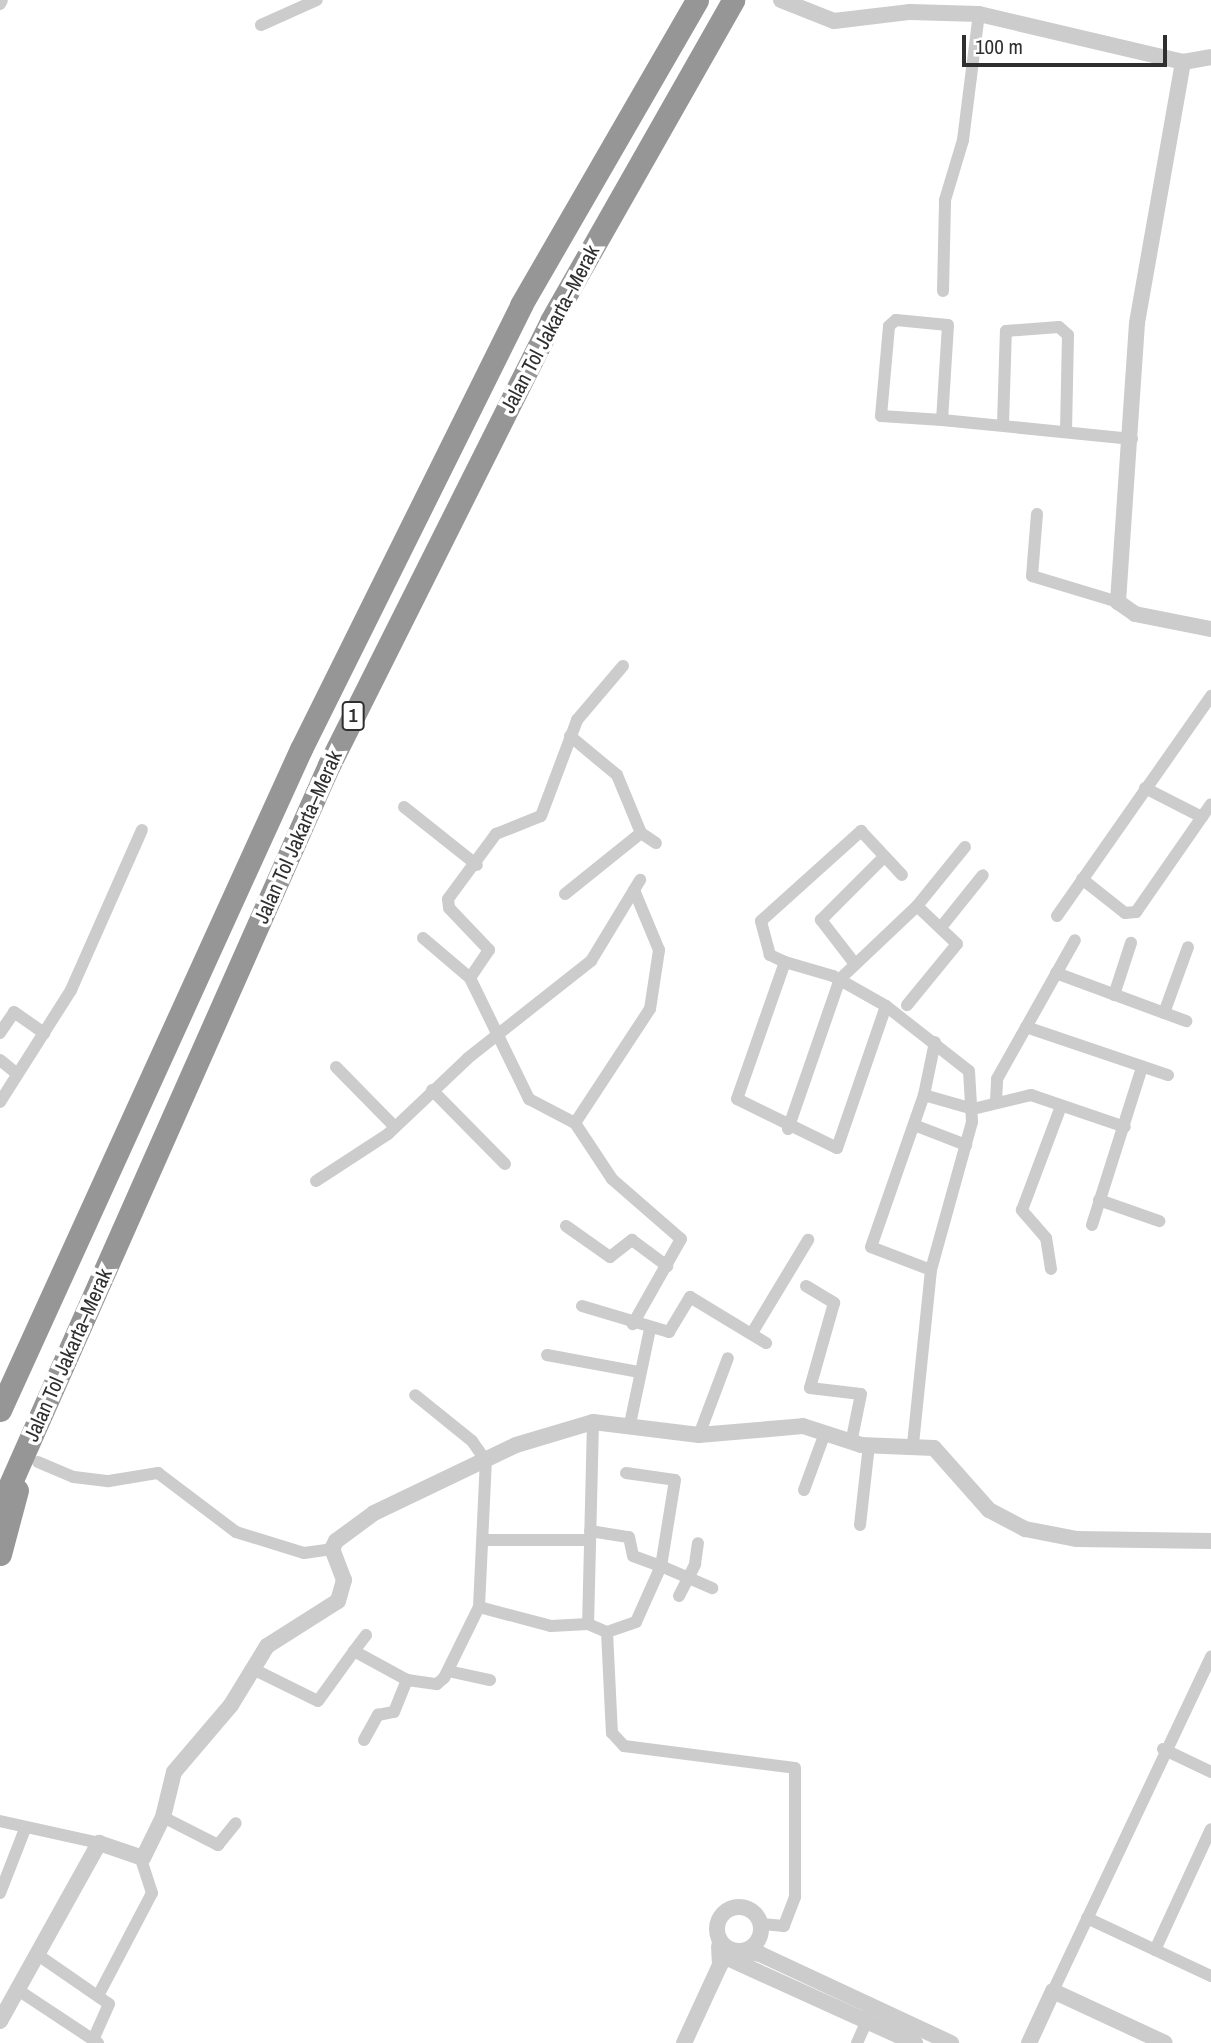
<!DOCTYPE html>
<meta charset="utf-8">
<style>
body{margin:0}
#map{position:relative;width:1211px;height:2043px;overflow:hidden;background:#fff;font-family:"Archivo Narrow",sans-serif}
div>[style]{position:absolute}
.minor>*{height:12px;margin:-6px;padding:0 6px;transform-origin:6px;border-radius:6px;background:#ccc}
.tertiary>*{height:16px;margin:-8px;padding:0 8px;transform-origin:8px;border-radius:8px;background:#ccc}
.tertiary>.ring{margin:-8px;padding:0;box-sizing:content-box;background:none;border:16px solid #ccc;border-radius:50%}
.motorway>*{height:23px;margin:-11.5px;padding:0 11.5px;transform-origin:11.5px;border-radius:11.5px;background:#969696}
span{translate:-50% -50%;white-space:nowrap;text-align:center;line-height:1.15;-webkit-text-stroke:7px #fff;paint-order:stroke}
.shield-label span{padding:2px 5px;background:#fff;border:2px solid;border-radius:5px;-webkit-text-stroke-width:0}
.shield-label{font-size:19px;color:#2f2f2f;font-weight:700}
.street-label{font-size:21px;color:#2f2f2f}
.scale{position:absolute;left:962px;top:35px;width:205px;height:32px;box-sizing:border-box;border:4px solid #2f2f2f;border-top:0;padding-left:9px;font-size:21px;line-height:24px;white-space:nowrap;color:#2f2f2f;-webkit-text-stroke:5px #fff;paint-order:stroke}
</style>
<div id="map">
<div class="minor">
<div style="left:0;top:4px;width:4px;rotate:-63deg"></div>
<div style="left:261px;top:25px;width:61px;rotate:-24.1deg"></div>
<div style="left:943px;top:291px;width:91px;rotate:-88.7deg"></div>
<div style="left:945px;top:200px;width:63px;rotate:-73.3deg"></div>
<div style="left:963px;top:140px;width:127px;rotate:-82.8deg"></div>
<div style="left:896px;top:320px;width:52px;rotate:5.5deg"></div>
<div style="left:948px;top:325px;width:95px;rotate:93.6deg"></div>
<div style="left:942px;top:420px;width:61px;rotate:-176.2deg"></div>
<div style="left:881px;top:416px;width:90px;rotate:-84.9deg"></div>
<div style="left:889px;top:326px;width:9px;rotate:-41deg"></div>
<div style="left:942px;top:420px;width:191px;rotate:5.7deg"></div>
<div style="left:1003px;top:424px;width:93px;rotate:-88.2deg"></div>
<div style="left:1006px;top:331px;width:53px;rotate:-4.3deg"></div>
<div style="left:1059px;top:327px;width:12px;rotate:42deg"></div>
<div style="left:1068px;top:335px;width:93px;rotate:91.2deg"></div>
<div style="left:1037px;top:514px;width:62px;rotate:94.6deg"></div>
<div style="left:1032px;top:576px;width:90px;rotate:16.8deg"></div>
<div style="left:570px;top:736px;width:61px;rotate:39.7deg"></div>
<div style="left:617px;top:775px;width:63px;rotate:67.5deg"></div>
<div style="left:641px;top:833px;width:18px;rotate:34deg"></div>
<div style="left:1145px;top:788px;width:64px;rotate:27deg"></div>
<div style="left:404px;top:807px;width:93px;rotate:38.5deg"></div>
<div style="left:1082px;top:879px;width:55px;rotate:38.3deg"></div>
<div style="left:1125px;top:913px;width:11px;rotate:-5deg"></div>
<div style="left:1136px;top:912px;width:131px;rotate:-55.2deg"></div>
<div style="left:565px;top:894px;width:97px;rotate:-38.8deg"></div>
<div style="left:917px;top:906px;width:76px;rotate:-50.9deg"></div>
<div style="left:1057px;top:916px;width:269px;rotate:-55deg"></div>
<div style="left:942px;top:926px;width:65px;rotate:-51.2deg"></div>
<div style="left:423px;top:938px;width:62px;rotate:40.4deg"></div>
<div style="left:470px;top:978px;width:135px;rotate:64deg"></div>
<div style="left:529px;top:1099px;width:52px;rotate:27.6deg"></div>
<div style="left:575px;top:1123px;width:67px;rotate:56.5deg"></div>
<div style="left:612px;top:1179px;width:91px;rotate:41deg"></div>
<div style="left:681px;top:1239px;width:98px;rotate:119.5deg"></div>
<div style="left:785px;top:962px;width:17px;rotate:-155deg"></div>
<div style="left:770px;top:955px;width:35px;rotate:-105deg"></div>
<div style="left:761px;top:921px;width:135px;rotate:-42deg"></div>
<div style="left:861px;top:831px;width:60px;rotate:47deg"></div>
<div style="left:855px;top:964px;width:56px;rotate:-127.7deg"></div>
<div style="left:821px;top:920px;width:89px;rotate:-45deg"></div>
<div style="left:1056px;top:973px;width:139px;rotate:20.3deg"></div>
<div style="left:470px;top:978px;width:34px;rotate:-56deg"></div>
<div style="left:489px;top:950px;width:58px;rotate:-133.6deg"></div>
<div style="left:449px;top:908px;width:9px;rotate:-96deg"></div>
<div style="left:448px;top:899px;width:81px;rotate:-53.6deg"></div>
<div style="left:496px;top:834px;width:48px;rotate:-21.8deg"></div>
<div style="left:541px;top:816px;width:103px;rotate:-69.4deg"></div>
<div style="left:577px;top:720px;width:71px;rotate:-49.6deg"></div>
<div style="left:1114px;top:995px;width:55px;rotate:-71.9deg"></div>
<div style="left:886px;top:1006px;width:150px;rotate:109deg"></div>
<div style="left:837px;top:1148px;width:111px;rotate:-153.9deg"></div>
<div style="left:737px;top:1099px;width:145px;rotate:-70.7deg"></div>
<div style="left:785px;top:962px;width:50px;rotate:16.3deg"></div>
<div style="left:833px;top:976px;width:61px;rotate:29.5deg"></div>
<div style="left:886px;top:1006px;width:105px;rotate:38.1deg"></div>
<div style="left:969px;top:1071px;width:51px;rotate:86.6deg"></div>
<div style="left:972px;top:1122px;width:154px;rotate:105.5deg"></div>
<div style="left:931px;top:1270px;width:176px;rotate:95.9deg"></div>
<div style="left:1164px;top:1013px;width:70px;rotate:-70deg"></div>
<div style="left:1026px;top:1027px;width:150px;rotate:18.7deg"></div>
<div style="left:0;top:1033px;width:25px;rotate:-56deg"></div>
<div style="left:14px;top:1012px;width:37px;rotate:35deg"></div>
<div style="left:0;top:1060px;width:22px;rotate:39deg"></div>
<div style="left:336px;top:1067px;width:84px;rotate:45.5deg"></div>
<div style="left:432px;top:1090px;width:104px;rotate:45.4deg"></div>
<div style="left:924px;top:1095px;width:54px;rotate:-78.3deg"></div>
<div style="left:996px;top:1101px;width:22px;rotate:-87deg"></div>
<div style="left:997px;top:1079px;width:159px;rotate:-60.7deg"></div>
<div style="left:0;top:1102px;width:133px;rotate:-57.6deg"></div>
<div style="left:71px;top:990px;width:175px;rotate:-66.1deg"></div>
<div style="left:575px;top:1123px;width:136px;rotate:-56.7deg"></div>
<div style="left:650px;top:1009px;width:60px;rotate:-81.3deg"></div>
<div style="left:659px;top:950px;width:65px;rotate:-112.6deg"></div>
<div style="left:914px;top:1125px;width:56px;rotate:21deg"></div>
<div style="left:788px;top:1129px;width:159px;rotate:-70.9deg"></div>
<div style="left:840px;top:979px;width:106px;rotate:-43.5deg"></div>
<div style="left:917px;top:906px;width:55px;rotate:43.5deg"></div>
<div style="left:957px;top:944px;width:79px;rotate:129.3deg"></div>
<div style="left:316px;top:1181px;width:86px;rotate:-33.1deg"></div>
<div style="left:388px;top:1134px;width:110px;rotate:-43.5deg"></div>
<div style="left:468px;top:1058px;width:157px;rotate:-38.3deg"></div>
<div style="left:591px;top:961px;width:95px;rotate:-58.8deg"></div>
<div style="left:1099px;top:1200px;width:64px;rotate:19.3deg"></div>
<div style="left:1092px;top:1225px;width:166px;rotate:-72.4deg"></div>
<div style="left:566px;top:1226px;width:54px;rotate:35.2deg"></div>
<div style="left:610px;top:1257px;width:28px;rotate:-38deg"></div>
<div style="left:632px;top:1240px;width:44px;rotate:36.6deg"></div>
<div style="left:1051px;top:1269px;width:31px;rotate:-99deg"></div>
<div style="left:1046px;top:1238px;width:37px;rotate:-131deg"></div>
<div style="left:1022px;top:1210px;width:111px;rotate:-69.4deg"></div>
<div style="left:931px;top:1270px;width:64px;rotate:-159deg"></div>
<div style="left:871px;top:1247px;width:161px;rotate:-70.8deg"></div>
<div style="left:924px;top:1095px;width:51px;rotate:15.9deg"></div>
<div style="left:973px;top:1109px;width:60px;rotate:-13.6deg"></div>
<div style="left:1031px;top:1095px;width:99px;rotate:18.8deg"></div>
<div style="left:806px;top:1286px;width:33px;rotate:31deg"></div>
<div style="left:834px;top:1303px;width:88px;rotate:105.8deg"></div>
<div style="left:810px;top:1388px;width:51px;rotate:6.7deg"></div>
<div style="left:861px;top:1394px;width:50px;rotate:101.5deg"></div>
<div style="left:582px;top:1306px;width:91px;rotate:16.6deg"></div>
<div style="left:669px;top:1332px;width:41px;rotate:-59deg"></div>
<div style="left:690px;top:1297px;width:89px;rotate:31.2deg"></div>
<div style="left:752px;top:1333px;width:109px;rotate:-58.9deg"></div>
<div style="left:547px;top:1355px;width:94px;rotate:10.5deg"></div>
<div style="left:593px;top:1422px;width:202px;rotate:91.4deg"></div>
<div style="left:588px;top:1624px;width:21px;rotate:23deg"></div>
<div style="left:607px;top:1632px;width:101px;rotate:87.2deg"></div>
<div style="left:612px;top:1733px;width:18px;rotate:47deg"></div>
<div style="left:624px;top:1746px;width:172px;rotate:7.3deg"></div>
<div style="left:795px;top:1768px;width:129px;rotate:90deg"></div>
<div style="left:795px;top:1897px;width:31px;rotate:111deg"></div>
<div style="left:784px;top:1926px;width:24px;rotate:-175deg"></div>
<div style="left:630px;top:1424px;width:97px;rotate:-78.1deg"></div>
<div style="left:699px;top:1435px;width:82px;rotate:-69.4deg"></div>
<div style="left:38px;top:1462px;width:39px;rotate:23deg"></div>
<div style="left:74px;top:1477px;width:35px;rotate:7deg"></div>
<div style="left:109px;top:1481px;width:50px;rotate:-9.3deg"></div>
<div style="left:158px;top:1473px;width:98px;rotate:37.1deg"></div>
<div style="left:236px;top:1532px;width:71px;rotate:17.2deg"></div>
<div style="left:304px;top:1553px;width:28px;rotate:-8deg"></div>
<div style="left:626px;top:1473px;width:49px;rotate:8.1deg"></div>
<div style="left:675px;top:1480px;width:87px;rotate:99.2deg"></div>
<div style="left:661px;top:1566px;width:56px;rotate:23.3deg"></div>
<div style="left:804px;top:1490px;width:61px;rotate:-69.8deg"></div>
<div style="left:860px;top:1525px;width:81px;rotate:-83.6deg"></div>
<div style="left:590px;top:1531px;width:39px;rotate:9deg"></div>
<div style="left:629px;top:1537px;width:19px;rotate:78deg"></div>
<div style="left:633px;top:1556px;width:30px;rotate:20deg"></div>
<div style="left:661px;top:1566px;width:61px;rotate:114.1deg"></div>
<div style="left:636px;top:1622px;width:31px;rotate:161deg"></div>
<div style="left:486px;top:1540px;width:103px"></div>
<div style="left:679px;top:1596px;width:36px;rotate:-63deg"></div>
<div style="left:695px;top:1564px;width:21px;rotate:-82deg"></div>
<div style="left:479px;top:1607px;width:74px;rotate:14.8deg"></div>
<div style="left:551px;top:1626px;width:37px;rotate:-3deg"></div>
<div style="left:354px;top:1651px;width:20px;rotate:-53deg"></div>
<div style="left:253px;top:1669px;width:72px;rotate:26.2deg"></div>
<div style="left:318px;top:1701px;width:62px;rotate:-54.2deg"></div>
<div style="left:354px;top:1651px;width:60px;rotate:28.7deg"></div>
<div style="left:407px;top:1680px;width:30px;rotate:8deg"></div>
<div style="left:437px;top:1684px;width:9px;rotate:-41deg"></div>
<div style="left:444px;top:1678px;width:79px;rotate:-63.8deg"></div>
<div style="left:479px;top:1607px;width:146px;rotate:-87.3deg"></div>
<div style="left:486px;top:1461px;width:24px;rotate:-125deg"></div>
<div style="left:472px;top:1441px;width:73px;rotate:-141.1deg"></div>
<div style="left:448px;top:1671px;width:43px;rotate:12.1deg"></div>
<div style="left:364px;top:1740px;width:29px;rotate:-61deg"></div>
<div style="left:378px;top:1715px;width:16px;rotate:-11deg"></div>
<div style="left:394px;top:1712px;width:35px;rotate:-68deg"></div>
<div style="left:1163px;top:1749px;width:53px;rotate:25.6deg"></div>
<div style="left:163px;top:1817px;width:62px;rotate:27deg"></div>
<div style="left:218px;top:1845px;width:28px;rotate:-51deg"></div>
<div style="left:0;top:1821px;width:101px;rotate:12.5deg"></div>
<div style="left:0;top:1893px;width:69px;rotate:-68.7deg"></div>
<div style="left:1087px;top:1918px;width:137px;rotate:25.1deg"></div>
<div style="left:1155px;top:1950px;width:133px;rotate:-65.2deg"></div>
<div style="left:38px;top:1955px;width:86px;rotate:34.6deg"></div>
<div style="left:109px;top:2004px;width:39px;rotate:114deg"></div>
<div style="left:18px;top:1990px;width:96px;rotate:33.5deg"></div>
<div style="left:1053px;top:1991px;width:370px;rotate:-64.7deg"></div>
<div style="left:99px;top:1994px;width:114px;rotate:-62.3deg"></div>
<div style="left:152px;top:1893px;width:36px;rotate:-108deg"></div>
<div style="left:857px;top:2043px;width:32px;rotate:-66deg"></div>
</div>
<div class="tertiary">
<div style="left:781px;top:0;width:57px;rotate:21.6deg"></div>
<div style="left:834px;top:21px;width:77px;rotate:-6.8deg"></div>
<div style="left:910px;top:12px;width:69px;rotate:1.7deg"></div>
<div style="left:979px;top:14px;width:210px;rotate:13.2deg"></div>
<div style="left:1183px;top:62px;width:28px;rotate:-10deg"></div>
<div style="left:1183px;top:62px;width:265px;rotate:100deg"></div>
<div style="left:1137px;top:323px;width:280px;rotate:93.9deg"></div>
<div style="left:1118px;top:602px;width:21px;rotate:35deg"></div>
<div style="left:1135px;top:614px;width:77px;rotate:11.2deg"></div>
<div class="ring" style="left:717px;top:1907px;width:28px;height:28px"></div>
<div style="left:723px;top:1956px;width:211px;rotate:24.4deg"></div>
<div style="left:729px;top:1959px;width:15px;rotate:-32deg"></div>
<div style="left:742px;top:1951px;width:18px;rotate:9deg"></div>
<div style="left:760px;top:1954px;width:211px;rotate:25deg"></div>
<div style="left:0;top:2021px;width:204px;rotate:-60.9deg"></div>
<div style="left:99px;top:1843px;width:46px;rotate:18.8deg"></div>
<div style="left:143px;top:1858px;width:46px;rotate:-64deg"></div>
<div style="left:163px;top:1817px;width:46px;rotate:-76.3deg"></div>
<div style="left:174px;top:1772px;width:88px;rotate:-49.6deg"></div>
<div style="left:231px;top:1705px;width:69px;rotate:-58.6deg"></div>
<div style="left:267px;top:1646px;width:84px;rotate:-32.4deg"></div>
<div style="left:338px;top:1601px;width:22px;rotate:-74deg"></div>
<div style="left:344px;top:1580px;width:33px;rotate:-111deg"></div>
<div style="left:332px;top:1549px;width:9px;rotate:-63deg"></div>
<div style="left:336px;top:1541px;width:47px;rotate:-36.4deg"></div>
<div style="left:374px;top:1513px;width:157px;rotate:-25.6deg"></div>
<div style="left:516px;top:1445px;width:80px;rotate:-16.6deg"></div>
<div style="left:593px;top:1422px;width:107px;rotate:7deg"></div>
<div style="left:699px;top:1435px;width:104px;rotate:-4.9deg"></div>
<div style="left:803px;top:1426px;width:61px;rotate:18.1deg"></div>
<div style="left:861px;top:1445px;width:73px;rotate:2.4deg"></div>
<div style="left:934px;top:1448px;width:83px;rotate:48.4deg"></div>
<div style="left:989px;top:1510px;width:41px;rotate:27.8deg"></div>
<div style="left:1025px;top:1529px;width:53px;rotate:10.9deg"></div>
<div style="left:1077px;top:1539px;width:134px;rotate:0.9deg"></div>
<div style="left:684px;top:2043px;width:86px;rotate:-65.2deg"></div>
<div style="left:720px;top:1965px;width:19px;rotate:-93deg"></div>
<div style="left:1029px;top:2043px;width:57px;rotate:-65.2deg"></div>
<div style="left:1053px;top:1991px;width:123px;rotate:24.9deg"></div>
</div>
<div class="motorway">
<div style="left:0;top:1410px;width:726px;rotate:-65.52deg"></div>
<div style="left:301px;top:749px;width:496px;rotate:-63.6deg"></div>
<div style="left:521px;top:305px;width:352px;rotate:-60deg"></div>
<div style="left:0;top:1507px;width:812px;rotate:-66.09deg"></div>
<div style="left:329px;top:765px;width:496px;rotate:-63.4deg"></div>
<div style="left:551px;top:321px;width:369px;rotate:-60.4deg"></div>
<div style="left:0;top:1554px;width:66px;rotate:-75.1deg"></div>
</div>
<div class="shield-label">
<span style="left:353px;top:716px">1</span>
</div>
<div class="street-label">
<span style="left:550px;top:329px;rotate:-62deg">Jalan Tol Jakarta–Merak</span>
<span style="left:298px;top:837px;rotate:-66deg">Jalan Tol Jakarta–Merak</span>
<span style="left:68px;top:1355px;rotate:-66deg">Jalan Tol Jakarta–Merak</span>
</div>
<div class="scale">100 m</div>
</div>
